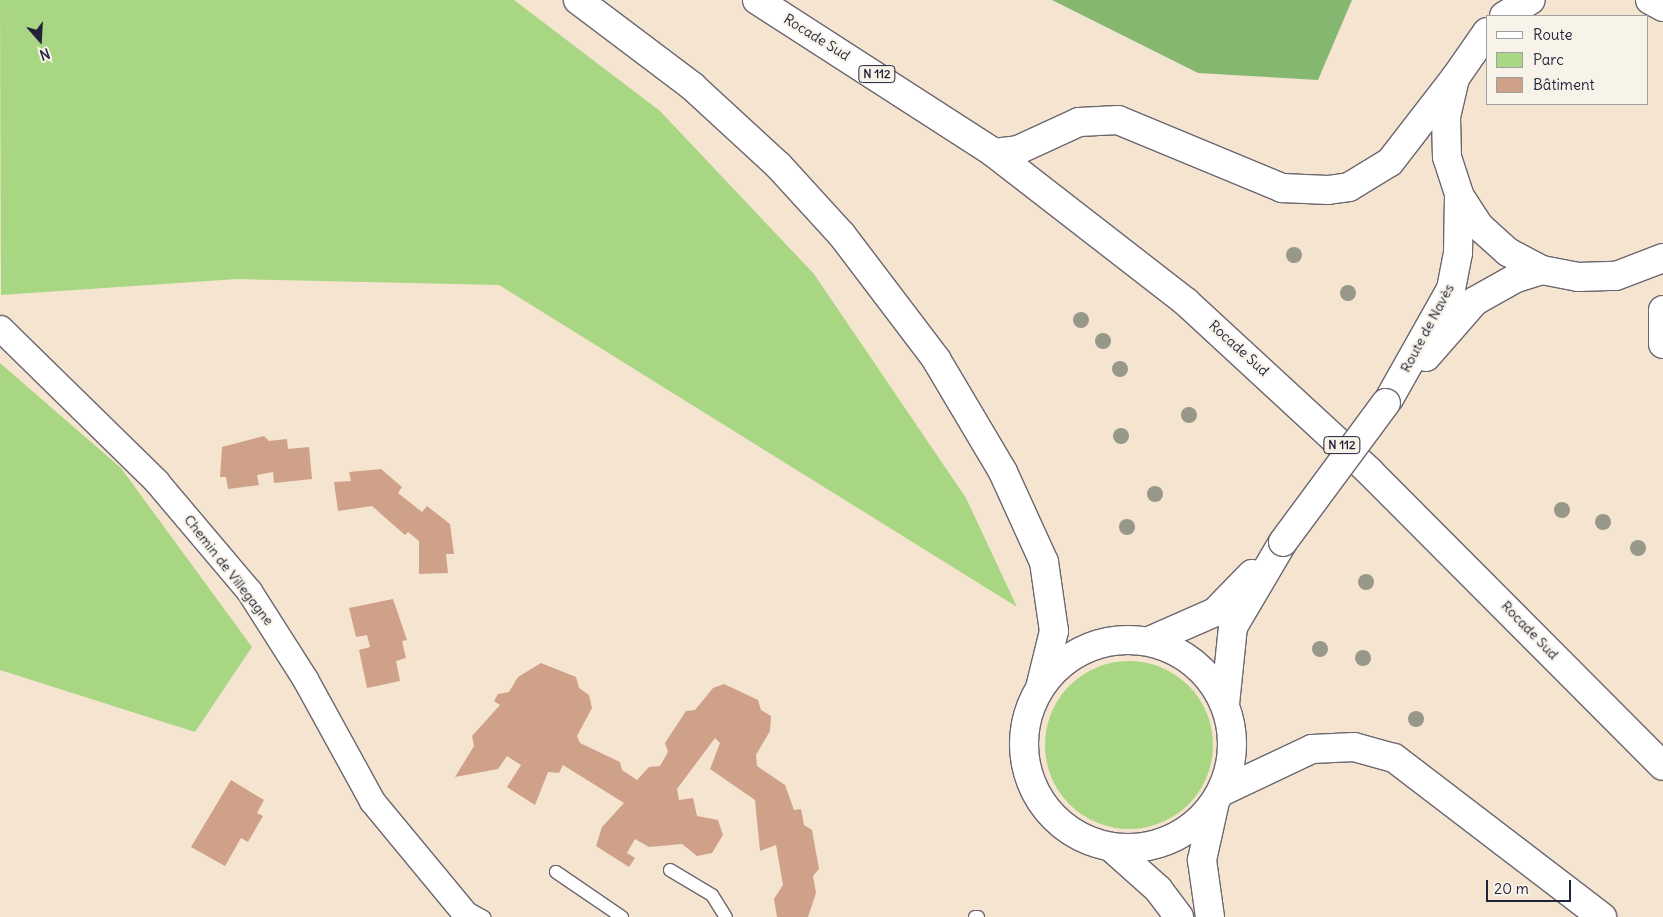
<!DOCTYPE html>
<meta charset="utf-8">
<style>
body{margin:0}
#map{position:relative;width:1663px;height:917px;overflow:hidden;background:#f5e5d0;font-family:Delius,sans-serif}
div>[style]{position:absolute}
.green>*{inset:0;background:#a9d683}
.round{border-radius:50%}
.forest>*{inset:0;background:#86b771}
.building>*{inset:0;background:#cfa188}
.roads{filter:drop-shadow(1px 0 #6c666f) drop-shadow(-1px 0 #6c666f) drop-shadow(0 1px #6c666f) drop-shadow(0 -1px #6c666f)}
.service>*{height:12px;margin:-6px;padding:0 6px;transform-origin:6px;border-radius:6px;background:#fff}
.minor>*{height:25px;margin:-12.5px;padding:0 12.5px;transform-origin:12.5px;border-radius:12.5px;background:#fff}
.secondary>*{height:28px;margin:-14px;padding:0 14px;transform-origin:14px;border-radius:14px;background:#fff}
.secondary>.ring{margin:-14px;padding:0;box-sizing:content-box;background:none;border:28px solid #fff;border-radius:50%}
.primary>*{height:28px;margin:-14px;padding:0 14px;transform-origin:14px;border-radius:14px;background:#fff}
.bridges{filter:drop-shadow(1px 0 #6c666f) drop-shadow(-1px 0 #6c666f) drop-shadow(0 1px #6c666f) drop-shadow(0 -1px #6c666f)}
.secondary-bridge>*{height:28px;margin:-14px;padding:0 14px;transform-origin:14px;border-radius:14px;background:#fff}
.trees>*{width:16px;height:16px;margin:-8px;border-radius:50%;background:#97978a}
span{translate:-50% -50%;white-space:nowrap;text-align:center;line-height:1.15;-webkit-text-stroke:4.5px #f7f3e8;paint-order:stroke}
.shield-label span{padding:1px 4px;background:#f7f3e8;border:1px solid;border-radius:4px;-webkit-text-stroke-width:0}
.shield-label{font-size:12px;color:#22223b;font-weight:700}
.street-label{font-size:14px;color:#22223b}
.legend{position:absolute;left:1486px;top:15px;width:162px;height:90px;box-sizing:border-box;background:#f7f3e8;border:1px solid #a29fa3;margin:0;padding:6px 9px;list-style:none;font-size:15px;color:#22223b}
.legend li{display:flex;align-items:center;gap:10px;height:25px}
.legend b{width:25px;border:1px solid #a29fa3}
.north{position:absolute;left:15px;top:15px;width:50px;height:50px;-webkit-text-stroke:4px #f7f3e8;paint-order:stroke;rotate:161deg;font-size:14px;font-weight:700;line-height:20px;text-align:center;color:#22223b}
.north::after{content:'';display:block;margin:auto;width:18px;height:22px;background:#22223b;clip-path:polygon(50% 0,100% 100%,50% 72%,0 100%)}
.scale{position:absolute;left:1486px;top:880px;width:85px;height:22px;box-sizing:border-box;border:2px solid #22223b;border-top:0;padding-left:6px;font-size:15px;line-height:18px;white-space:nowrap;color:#22223b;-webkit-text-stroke:4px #f7f3e8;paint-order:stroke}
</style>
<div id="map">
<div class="green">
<div style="clip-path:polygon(0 0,514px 0,660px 111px,814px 274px,966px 498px,1017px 607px,499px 285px,237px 279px,1px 295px)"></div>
<div style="clip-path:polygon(0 363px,121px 468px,252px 647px,195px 732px,0 670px)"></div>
<div class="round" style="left:1045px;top:661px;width:168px;height:168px"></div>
</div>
<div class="forest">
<div style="clip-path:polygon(1052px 0,1352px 0,1318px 80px,1198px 73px)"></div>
</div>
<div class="building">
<div style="clip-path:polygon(264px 436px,269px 441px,287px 439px,288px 449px,309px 447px,312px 479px,274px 483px,273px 472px,257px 475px,259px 485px,228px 489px,226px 477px,220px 477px,222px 447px)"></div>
<div style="clip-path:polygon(381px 469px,402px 487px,398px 493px,422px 512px,427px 506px,450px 524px,454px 554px,446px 554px,448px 573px,419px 574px,419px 541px,408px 532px,405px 535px,372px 506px,338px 511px,334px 482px,351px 481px,349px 472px)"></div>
<div style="clip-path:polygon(393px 599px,407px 640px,402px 641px,406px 658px,396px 661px,400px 681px,367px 688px,359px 650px,370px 647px,367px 635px,356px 637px,349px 608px)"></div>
<div style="clip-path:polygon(541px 663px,576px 677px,579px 688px,589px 695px,592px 708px,577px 736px,580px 743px,620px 762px,622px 770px,637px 780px,649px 767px,660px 766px,668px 752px,665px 743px,686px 711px,695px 710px,713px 688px,724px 684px,758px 700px,761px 710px,771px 716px,770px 731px,756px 755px,757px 766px,785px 785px,794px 810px,801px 809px,804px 825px,812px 830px,819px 869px,813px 876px,816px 893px,808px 917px,777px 917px,774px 899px,783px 885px,776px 845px,760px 851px,755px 800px,710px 769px,720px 743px,715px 738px,677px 789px,679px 800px,693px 798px,697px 816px,718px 820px,723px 835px,712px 853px,697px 856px,682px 844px,649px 847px,635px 839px,627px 853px,635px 858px,629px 867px,596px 846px,602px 827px,624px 803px,563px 765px,559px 773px,548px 772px,535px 805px,507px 787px,521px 765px,507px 756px,498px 769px,455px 777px,474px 746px,472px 736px,500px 705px,494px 701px,498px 694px,509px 692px,518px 677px)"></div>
<div style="clip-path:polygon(231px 780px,264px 800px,257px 813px,263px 816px,248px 842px,241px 838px,225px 866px,191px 847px)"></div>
</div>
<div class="roads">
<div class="service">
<div style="left:670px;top:870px;width:49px;rotate:30.8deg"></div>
<div style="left:712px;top:895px;width:26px;rotate:58deg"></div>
<div style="left:556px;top:872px;width:80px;rotate:34.3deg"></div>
<div style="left:466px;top:907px;width:21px;rotate:29deg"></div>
<div style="left:975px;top:917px;width:3px"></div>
</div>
<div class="minor">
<div style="left:0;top:328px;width:219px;rotate:44.4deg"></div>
<div style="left:156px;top:481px;width:144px;rotate:49.8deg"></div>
<div style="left:249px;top:591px;width:104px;rotate:57.5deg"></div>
<div style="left:305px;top:679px;width:139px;rotate:61.2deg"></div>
<div style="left:372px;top:801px;width:151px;rotate:50.4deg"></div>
</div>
<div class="secondary">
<div style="left:1650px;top:0;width:15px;rotate:28deg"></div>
<div style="left:1504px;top:16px;width:31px;rotate:-31deg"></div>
<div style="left:1487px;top:32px;width:56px;rotate:124.8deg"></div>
<div style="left:1455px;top:78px;width:40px;rotate:103deg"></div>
<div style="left:1446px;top:117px;width:40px;rotate:88.6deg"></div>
<div style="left:1447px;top:157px;width:40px;rotate:72deg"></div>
<div style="left:1459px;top:195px;width:38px;rotate:57deg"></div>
<div style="left:1480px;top:227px;width:38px;rotate:42deg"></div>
<div style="left:1508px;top:252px;width:38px;rotate:28deg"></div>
<div style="left:1542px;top:270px;width:37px;rotate:11deg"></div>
<div style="left:1578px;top:277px;width:38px;rotate:-2deg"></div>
<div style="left:1616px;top:276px;width:50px;rotate:-21deg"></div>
<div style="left:994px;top:153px;width:24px;rotate:-7deg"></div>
<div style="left:1018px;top:150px;width:67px;rotate:-24.7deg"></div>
<div style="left:1079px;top:122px;width:39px;rotate:-3deg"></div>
<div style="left:1118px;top:120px;width:178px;rotate:22.5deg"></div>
<div style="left:1282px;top:188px;width:46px;rotate:2.5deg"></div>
<div style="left:1328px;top:190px;width:21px;rotate:-8deg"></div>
<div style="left:1349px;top:187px;width:48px;rotate:-31.4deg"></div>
<div style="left:1390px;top:162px;width:106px;rotate:-52.3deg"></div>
<div style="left:1426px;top:357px;width:74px;rotate:-48.8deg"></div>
<div style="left:1475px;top:301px;width:47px;rotate:-29.3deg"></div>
<div style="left:1516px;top:278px;width:27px;rotate:-17deg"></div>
<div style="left:1389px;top:399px;width:126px;rotate:-60.6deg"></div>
<div style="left:1451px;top:289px;width:37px;rotate:-79deg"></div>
<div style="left:1458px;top:253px;width:58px;rotate:-89deg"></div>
<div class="ring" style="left:1024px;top:640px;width:180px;height:180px"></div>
<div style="left:1149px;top:641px;width:72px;rotate:-23.7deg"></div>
<div style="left:1215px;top:612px;width:53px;rotate:-45.8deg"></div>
<div style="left:1225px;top:704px;width:77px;rotate:-84.1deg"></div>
<div style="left:1233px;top:627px;width:99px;rotate:-59.5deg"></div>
<div style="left:1223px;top:791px;width:98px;rotate:-25.3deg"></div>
<div style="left:1312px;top:749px;width:42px;rotate:-2.7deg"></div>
<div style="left:1354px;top:747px;width:41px;rotate:15.4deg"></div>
<div style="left:1394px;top:758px;width:262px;rotate:37.4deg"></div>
<div style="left:1112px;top:848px;width:62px;rotate:41.7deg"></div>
<div style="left:1158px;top:889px;width:35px;rotate:53deg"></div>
<div style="left:1210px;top:917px;width:58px;rotate:-98deg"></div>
<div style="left:1202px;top:860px;width:55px;rotate:-77.5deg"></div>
</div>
<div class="primary">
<div style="left:578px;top:0;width:143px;rotate:37deg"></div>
<div style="left:692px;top:86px;width:117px;rotate:42.6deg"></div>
<div style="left:778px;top:165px;width:95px;rotate:47.6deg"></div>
<div style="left:842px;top:235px;width:156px;rotate:52.8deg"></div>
<div style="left:936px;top:359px;width:131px;rotate:59.3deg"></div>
<div style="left:1003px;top:472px;width:99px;rotate:65.5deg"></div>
<div style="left:1044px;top:562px;width:70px;rotate:81.8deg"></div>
<div style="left:1054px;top:631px;width:59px;rotate:103.8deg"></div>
<div style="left:757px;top:0;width:282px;rotate:32.8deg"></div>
<div style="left:994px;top:153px;width:243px;rotate:37.8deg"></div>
<div style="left:1186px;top:302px;width:249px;rotate:42.7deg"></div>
<div style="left:1369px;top:471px;width:416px;rotate:45.1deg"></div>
<div style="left:1663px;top:310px;width:34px;rotate:90deg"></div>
</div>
</div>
<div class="bridges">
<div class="secondary-bridge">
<div style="left:1283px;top:542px;width:173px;rotate:-53.5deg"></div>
</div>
</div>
<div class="trees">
<div style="left:1294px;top:255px"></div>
<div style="left:1348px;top:293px"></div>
<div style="left:1081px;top:320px"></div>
<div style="left:1103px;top:341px"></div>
<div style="left:1120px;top:369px"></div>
<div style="left:1189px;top:415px"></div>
<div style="left:1121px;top:436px"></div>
<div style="left:1155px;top:494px"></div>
<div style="left:1562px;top:510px"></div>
<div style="left:1603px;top:522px"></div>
<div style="left:1127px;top:527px"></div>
<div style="left:1638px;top:548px"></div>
<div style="left:1366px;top:582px"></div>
<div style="left:1320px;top:649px"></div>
<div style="left:1363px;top:658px"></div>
<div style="left:1416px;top:719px"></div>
</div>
<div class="shield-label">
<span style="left:877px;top:74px">N 112</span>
<span style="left:1342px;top:445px">N 112</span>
</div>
<div class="street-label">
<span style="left:817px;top:37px;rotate:32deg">Rocade Sud</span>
<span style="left:1427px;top:328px;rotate:-62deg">Route de Navès</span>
<span style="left:1239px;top:348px;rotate:42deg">Rocade Sud</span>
<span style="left:229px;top:570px;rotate:52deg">Chemin de Villegagne</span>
<span style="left:1530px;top:630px;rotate:46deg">Rocade Sud</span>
</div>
<ul class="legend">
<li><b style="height:6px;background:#fff"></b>Route</li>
<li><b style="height:14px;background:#a9d683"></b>Parc</li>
<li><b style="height:14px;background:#cfa188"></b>Bâtiment</li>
</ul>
<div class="north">N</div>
<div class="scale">20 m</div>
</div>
